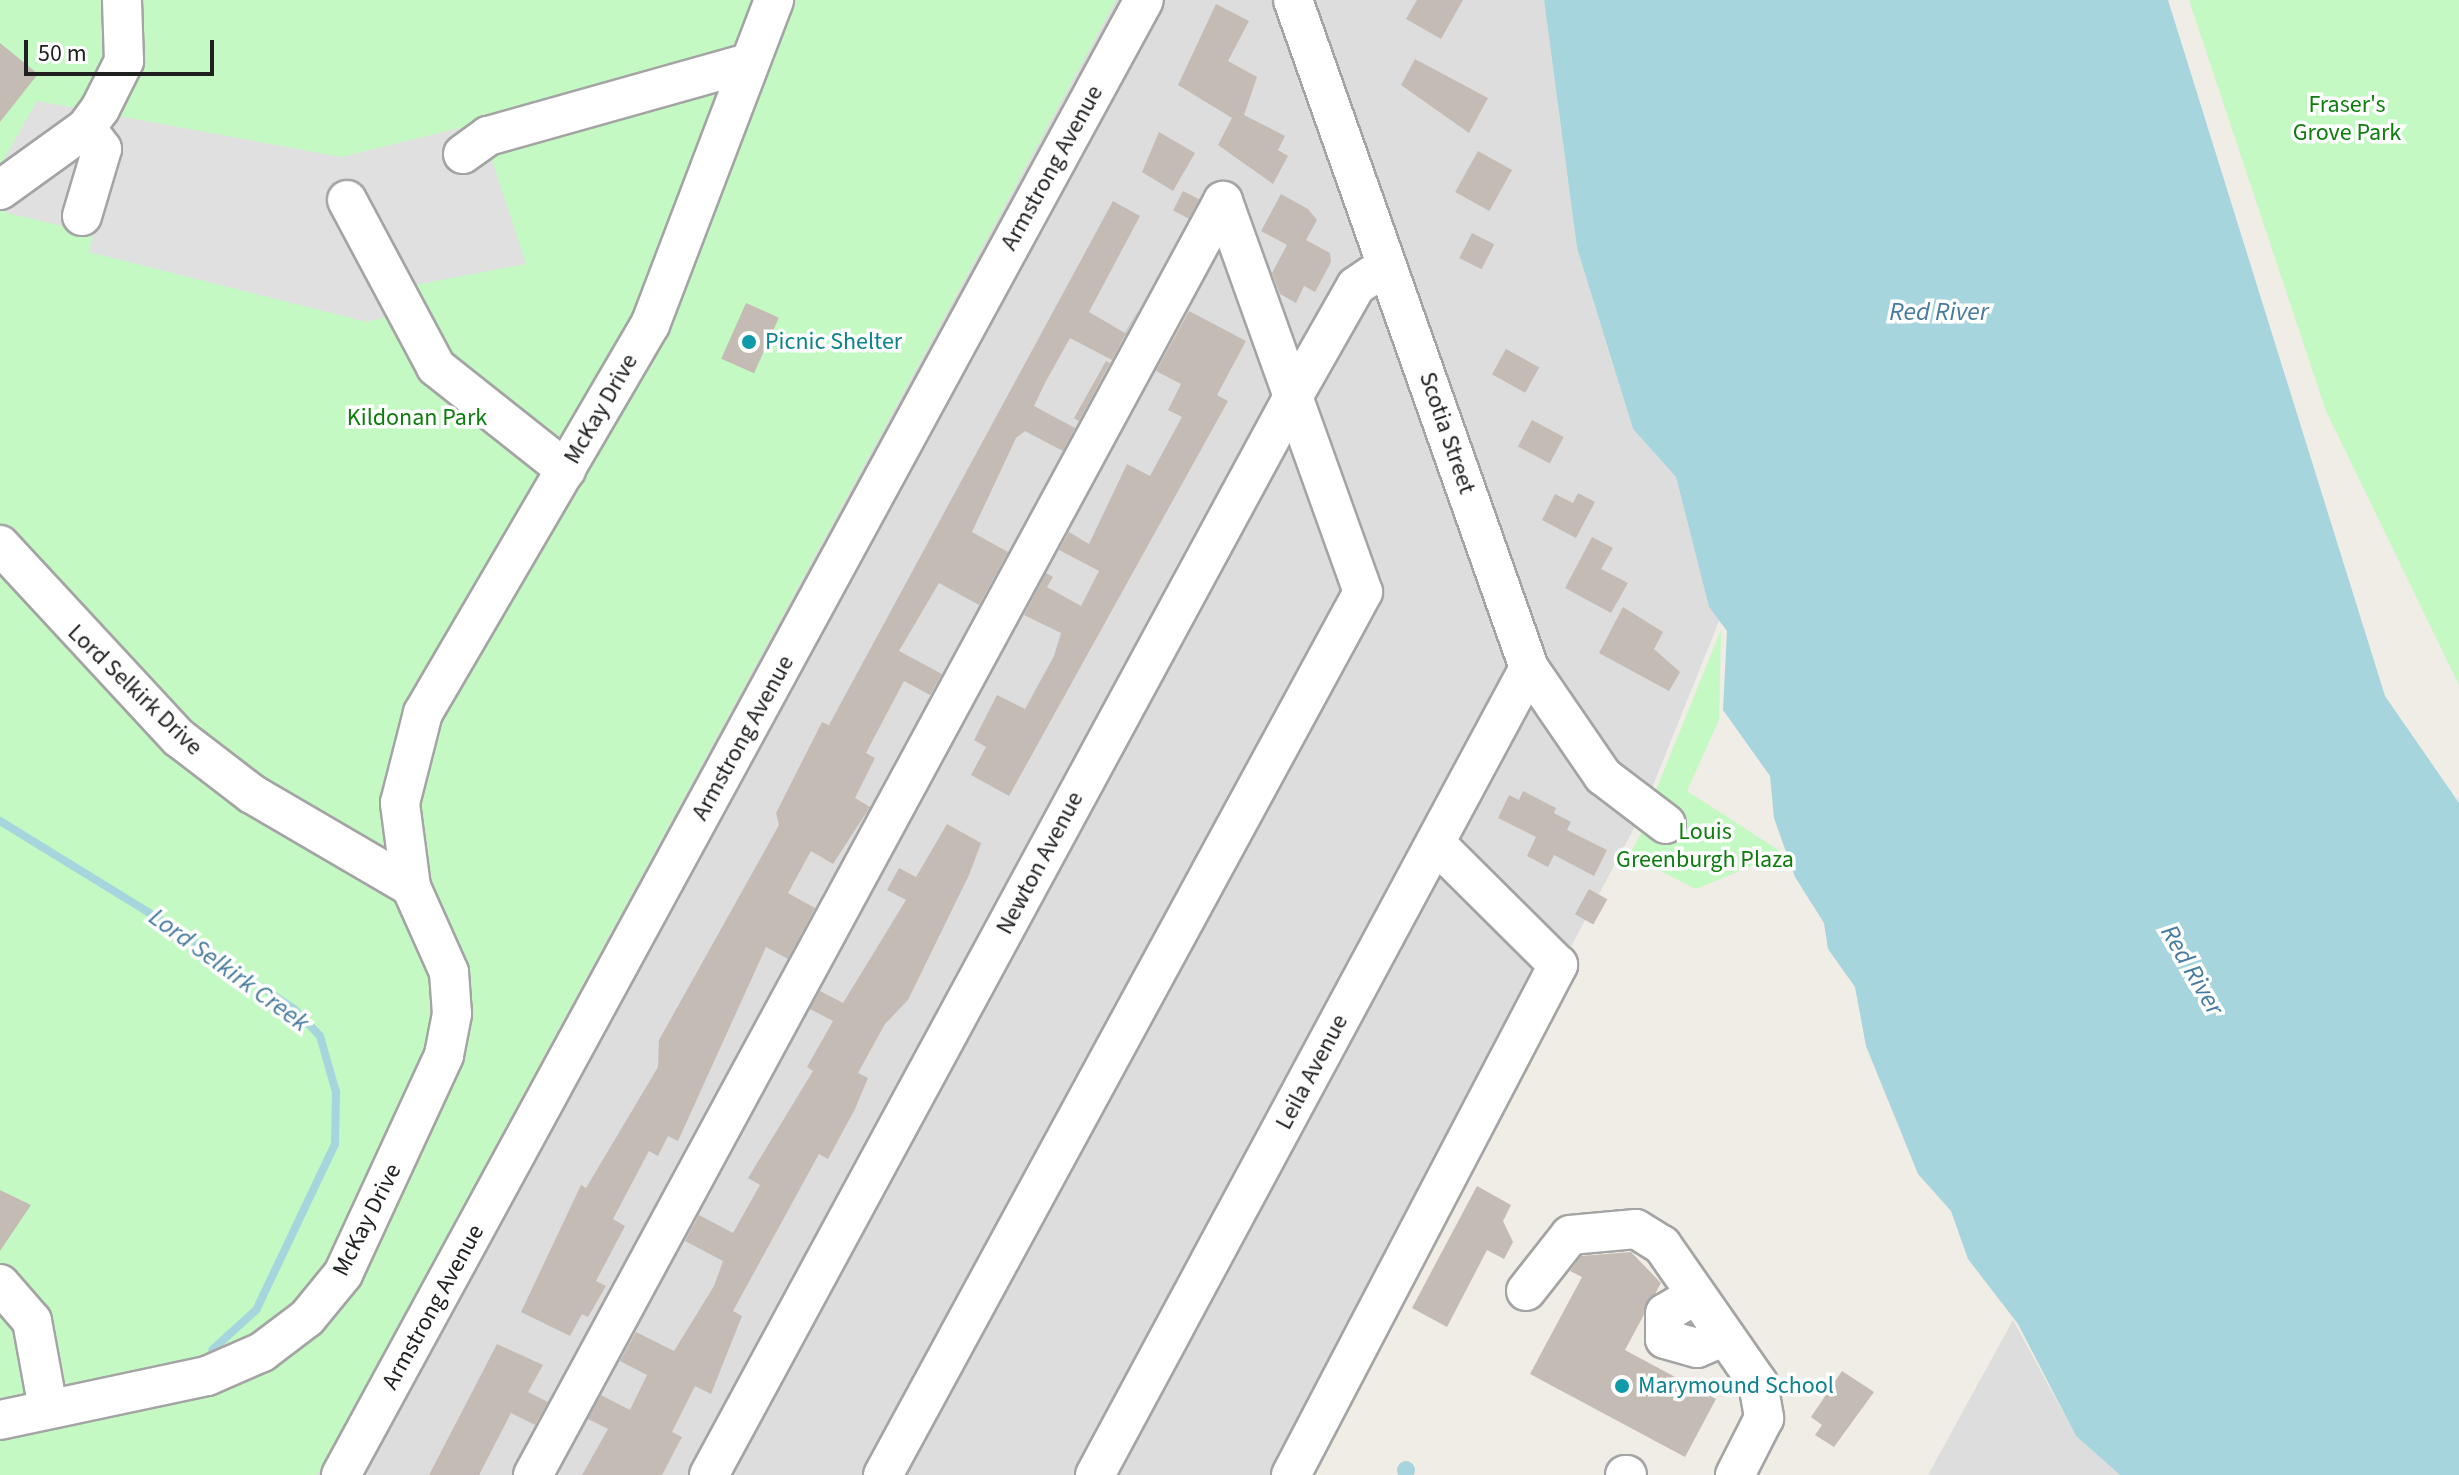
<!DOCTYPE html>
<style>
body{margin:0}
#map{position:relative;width:2459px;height:1475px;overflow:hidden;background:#f0ece6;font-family:"Source Sans 3",sans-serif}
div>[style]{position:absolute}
.residential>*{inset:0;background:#dedddd}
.park>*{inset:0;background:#c4f9c4}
.parking>*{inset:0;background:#e0e0e0}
.water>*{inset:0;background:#a7d5dd}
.round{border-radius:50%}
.stream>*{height:8px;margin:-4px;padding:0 4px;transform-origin:4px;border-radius:4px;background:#a7d5dd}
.building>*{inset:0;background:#c5bbb5;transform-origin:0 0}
.roads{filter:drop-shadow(2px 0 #a4a4a4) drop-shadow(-2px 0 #a4a4a4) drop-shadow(0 2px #a4a4a4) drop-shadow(0 -2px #a4a4a4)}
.minor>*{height:38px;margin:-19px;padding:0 19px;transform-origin:19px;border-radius:19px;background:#fff}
.dots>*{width:22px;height:22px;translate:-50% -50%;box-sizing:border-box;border:4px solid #fff;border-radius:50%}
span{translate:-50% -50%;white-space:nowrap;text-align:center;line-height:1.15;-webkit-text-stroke:7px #fff;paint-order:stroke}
.park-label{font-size:24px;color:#0d7e0d}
.street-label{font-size:24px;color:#202020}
.culture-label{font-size:24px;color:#0d838f}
.left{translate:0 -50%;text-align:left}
.water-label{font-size:26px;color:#467a9f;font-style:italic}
.scale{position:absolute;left:24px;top:40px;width:190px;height:36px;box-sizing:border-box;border:4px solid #202020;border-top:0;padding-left:10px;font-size:24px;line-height:28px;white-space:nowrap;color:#202020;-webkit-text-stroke:6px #fff;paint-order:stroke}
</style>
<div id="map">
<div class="residential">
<div style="clip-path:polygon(1116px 0,1544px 0,1577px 248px,1633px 429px,1676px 477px,1709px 607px,1721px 616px,1642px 813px,1291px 1475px,317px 1475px)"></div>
<div style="clip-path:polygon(2013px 1320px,2076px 1436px,2120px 1475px,1928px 1475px)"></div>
</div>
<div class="park">
<div style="clip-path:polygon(0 0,1116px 0,317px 1475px,0 1475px)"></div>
<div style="clip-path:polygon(2189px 0,2459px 0,2459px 685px,2326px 411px)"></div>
<div style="clip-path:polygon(1721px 630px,1719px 720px,1687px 791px,1783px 853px,1696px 889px,1629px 855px,1642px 832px,1666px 843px,1682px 809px,1656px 790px)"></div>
</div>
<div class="parking">
<div style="clip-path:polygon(37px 101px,341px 157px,480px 123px,526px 264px,404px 287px,403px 312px,367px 322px,89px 252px,93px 233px,6px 213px,0 166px)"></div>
</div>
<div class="water">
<div style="clip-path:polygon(1544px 0,2168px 0,2385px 696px,2459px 803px,2459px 1475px,2120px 1475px,2076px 1436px,2018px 1324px,1968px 1259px,1951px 1211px,1918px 1174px,1866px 1046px,1855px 987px,1828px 949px,1824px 923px,1795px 877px,1774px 818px,1770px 776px,1723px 710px,1727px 631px,1709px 607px,1676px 477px,1633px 429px,1577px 248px)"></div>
<div class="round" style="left:1397px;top:1461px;width:18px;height:18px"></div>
</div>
<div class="stream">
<div style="left:0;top:821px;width:195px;rotate:31.6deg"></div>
<div style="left:166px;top:923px;width:154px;rotate:33.9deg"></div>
<div style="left:294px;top:1009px;width:37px;rotate:46deg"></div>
<div style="left:320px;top:1036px;width:58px;rotate:74.1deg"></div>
<div style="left:336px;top:1092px;width:52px;rotate:91.1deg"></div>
<div style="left:335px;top:1144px;width:184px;rotate:115.4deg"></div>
<div style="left:256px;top:1310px;width:59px;rotate:137.7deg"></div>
</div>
<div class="building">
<div style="clip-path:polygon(1417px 0,1463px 0,1441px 39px,1406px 19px)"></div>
<div style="clip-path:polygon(1216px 4px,1249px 21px,1228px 61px,1257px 77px,1244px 115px,1285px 136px,1278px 150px,1288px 156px,1273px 184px,1218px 145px,1232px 118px,1178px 85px)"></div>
<div style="clip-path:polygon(0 43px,38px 74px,0 122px)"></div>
<div style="clip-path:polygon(1415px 59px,1488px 98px,1469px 133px,1401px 85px)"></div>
<div style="clip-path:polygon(1159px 132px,1195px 153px,1173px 191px,1142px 172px)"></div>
<div style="left:1478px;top:151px;width:39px;height:47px;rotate:29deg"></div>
<div style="left:1183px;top:191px;width:18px;height:22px;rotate:27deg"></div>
<div style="clip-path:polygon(1281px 194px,1308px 209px,1317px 220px,1306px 240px,1330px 253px,1331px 262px,1315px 292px,1304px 286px,1296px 303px,1280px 294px,1272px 273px,1287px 245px,1261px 231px)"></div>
<div style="clip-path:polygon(1113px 201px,1140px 216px,1089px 312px,1125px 333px,1140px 307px,1112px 360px,1070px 338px,1045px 383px,1034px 406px,1075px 428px,1063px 451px,1025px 431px,1016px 438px,972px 532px,1008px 552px,979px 605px,939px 583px,899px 651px,942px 674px,930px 695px,904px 681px,866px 753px,875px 758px,855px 798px,870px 807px,833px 864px,811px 851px,788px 893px,815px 908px,788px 959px,766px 947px,678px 1141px,668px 1136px,658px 1156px,649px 1151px,613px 1219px,625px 1226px,596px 1281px,606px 1286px,588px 1317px,582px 1314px,570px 1336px,521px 1312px,581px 1185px,586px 1188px,658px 1067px,659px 1040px,779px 825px,776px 813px,822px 722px,829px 725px)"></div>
<div style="left:1472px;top:233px;width:25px;height:28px;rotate:27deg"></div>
<div style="left:746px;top:303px;width:36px;height:61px;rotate:24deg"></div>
<div style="clip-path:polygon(1189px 311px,1246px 341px,1217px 395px,1228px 401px,1009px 796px,971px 775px,986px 747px,974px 740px,997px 695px,1025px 709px,1054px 656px,1061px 633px,1024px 615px,1046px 573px,1053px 577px,1047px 587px,1081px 606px,1099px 571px,1059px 550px,1069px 532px,1089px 544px,1127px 464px,1150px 476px,1182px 417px,1168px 410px,1181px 384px,1156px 371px)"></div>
<div style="left:1506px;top:349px;width:38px;height:29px;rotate:29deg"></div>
<div style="clip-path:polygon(1106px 361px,1110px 363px,1079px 421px,1074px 418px)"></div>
<div style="left:1532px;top:420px;width:36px;height:30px;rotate:28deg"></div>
<div style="clip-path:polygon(1578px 493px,1595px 502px,1576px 538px,1542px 520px,1555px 494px,1573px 503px)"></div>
<div style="clip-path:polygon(1592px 537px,1613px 548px,1601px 569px,1628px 583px,1611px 613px,1565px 588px)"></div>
<div style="clip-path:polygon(1623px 607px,1663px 632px,1654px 649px,1680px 672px,1669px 691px,1599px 653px)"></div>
<div style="clip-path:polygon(1523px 791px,1556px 808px,1554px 813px,1571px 822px,1567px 830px,1607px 850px,1594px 876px,1554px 855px,1548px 867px,1527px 856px,1536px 837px,1498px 818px,1509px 795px,1519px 800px)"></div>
<div style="clip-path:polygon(947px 824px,981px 843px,969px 875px,908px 1000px,885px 1024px,858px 1073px,868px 1078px,855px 1109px,828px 1159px,819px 1154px,733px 1311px,742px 1316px,711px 1394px,695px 1386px,672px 1432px,682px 1437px,662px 1475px,582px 1475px,608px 1429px,588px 1419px,601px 1395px,630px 1410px,647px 1375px,620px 1361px,636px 1332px,674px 1351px,714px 1286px,723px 1261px,685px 1241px,699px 1215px,733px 1233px,760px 1185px,748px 1178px,813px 1071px,807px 1067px,833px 1021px,810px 1009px,820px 991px,843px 1003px,906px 900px,887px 890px,899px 868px,916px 877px)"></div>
<div style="left:1589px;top:889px;width:21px;height:29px;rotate:29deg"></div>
<div style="clip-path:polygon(1477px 1186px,1511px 1205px,1503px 1221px,1513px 1242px,1504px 1259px,1487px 1250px,1447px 1327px,1412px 1308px)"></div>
<div style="clip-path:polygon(0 1190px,31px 1205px,0 1251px)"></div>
<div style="clip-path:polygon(1631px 1252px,1661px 1283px,1625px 1350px,1716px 1399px,1685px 1457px,1530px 1374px,1582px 1277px,1570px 1271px,1581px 1256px)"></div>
<div style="clip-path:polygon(497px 1344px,543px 1365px,528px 1392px,548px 1402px,535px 1425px,511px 1413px,479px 1475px,429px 1475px)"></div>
<div style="clip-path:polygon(1842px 1371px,1874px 1392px,1834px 1447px,1815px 1435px,1822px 1425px,1811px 1417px)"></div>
</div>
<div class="roads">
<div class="minor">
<div style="left:1293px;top:0;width:708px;rotate:70.54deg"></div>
<div style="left:1529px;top:668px;width:131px;rotate:55.6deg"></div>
<div style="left:1603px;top:776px;width:79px;rotate:37.3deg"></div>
<div style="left:463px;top:154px;width:31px;rotate:-36deg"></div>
<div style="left:488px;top:136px;width:270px;rotate:-15.7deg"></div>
<div style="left:0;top:190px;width:106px;rotate:-35.8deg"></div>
<div style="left:86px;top:128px;width:24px;rotate:-54deg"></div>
<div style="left:100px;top:109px;width:54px;rotate:-63.4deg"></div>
<div style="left:124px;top:61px;width:61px;rotate:-91.9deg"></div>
<div style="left:347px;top:200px;width:189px;rotate:61.9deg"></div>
<div style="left:436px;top:367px;width:166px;rotate:38.4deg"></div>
<div style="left:82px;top:216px;width:70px;rotate:-73.4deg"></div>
<div style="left:102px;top:149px;width:26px;rotate:-127deg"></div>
<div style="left:0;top:545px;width:263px;rotate:47.2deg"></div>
<div style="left:179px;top:738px;width:92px;rotate:37.5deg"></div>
<div style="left:252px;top:794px;width:184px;rotate:30.3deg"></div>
<div style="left:0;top:1284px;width:49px;rotate:49.1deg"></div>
<div style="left:32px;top:1321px;width:88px;rotate:79.6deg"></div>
<div style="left:1526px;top:1291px;width:71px;rotate:-51.8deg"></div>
<div style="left:1570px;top:1235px;width:66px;rotate:-5.2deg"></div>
<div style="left:1636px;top:1229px;width:31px;rotate:32deg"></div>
<div style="left:1662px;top:1245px;width:168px;rotate:55.2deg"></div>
<div style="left:1758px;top:1383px;width:36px;rotate:80deg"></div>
<div style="left:1764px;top:1418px;width:64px;rotate:117deg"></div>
<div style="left:1692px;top:1297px;width:31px;rotate:149deg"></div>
<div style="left:1665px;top:1313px;width:26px;rotate:90deg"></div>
<div style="left:1665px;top:1339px;width:33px;rotate:16deg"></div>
<div style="left:1697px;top:1348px;width:25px;rotate:-23deg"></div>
<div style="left:0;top:1420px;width:212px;rotate:-12deg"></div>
<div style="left:207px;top:1376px;width:60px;rotate:-23.6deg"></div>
<div style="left:262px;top:1352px;width:56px;rotate:-37.1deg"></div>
<div style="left:307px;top:1318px;width:57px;rotate:-50.7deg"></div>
<div style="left:343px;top:1274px;width:241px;rotate:-65.2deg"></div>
<div style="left:444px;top:1055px;width:42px;rotate:-79deg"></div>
<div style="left:452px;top:1014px;width:42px;rotate:-94.1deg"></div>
<div style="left:449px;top:972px;width:93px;rotate:-114.1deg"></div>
<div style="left:411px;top:887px;width:85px;rotate:-97.5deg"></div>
<div style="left:400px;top:803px;width:93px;rotate:-75.7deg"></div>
<div style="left:423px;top:713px;width:450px;rotate:-59.7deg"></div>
<div style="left:650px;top:325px;width:348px;rotate:-69.1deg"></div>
<div style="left:341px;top:1475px;width:1679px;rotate:-61.44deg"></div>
<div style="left:533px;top:1475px;width:1449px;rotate:-61.56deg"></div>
<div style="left:1223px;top:201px;width:415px;rotate:70.3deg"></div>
<div style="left:1363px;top:592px;width:1005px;rotate:118.53deg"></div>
<div style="left:709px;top:1475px;width:1228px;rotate:-61.56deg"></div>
<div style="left:1294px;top:395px;width:125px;rotate:-60.4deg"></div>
<div style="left:1356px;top:286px;width:37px;rotate:-34deg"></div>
<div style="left:1095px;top:1475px;width:916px;rotate:-61.73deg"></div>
<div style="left:1291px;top:1475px;width:576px;rotate:-62.37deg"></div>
<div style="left:1558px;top:965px;width:173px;rotate:-135.2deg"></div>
<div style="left:1625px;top:1475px;width:2px"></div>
</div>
</div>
<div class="dots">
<div style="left:749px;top:342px;background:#0f9aa8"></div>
<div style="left:1622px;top:1386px;background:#0f9aa8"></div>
</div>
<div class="park-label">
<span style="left:2347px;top:119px">Fraser's<br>Grove Park</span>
<span style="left:417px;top:418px">Kildonan Park</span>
<span style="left:1705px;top:846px">Louis<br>Greenburgh Plaza</span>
</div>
<div class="street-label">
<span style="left:1052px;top:168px;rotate:-61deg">Armstrong Avenue</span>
<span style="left:601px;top:409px;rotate:-60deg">McKay Drive</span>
<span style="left:1447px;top:433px;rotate:71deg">Scotia Street</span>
<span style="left:135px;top:690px;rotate:44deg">Lord Selkirk Drive</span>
<span style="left:743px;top:738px;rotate:-61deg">Armstrong Avenue</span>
<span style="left:1040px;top:863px;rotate:-62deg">Newton Avenue</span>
<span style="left:1312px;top:1072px;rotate:-62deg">Leila Avenue</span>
<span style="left:367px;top:1220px;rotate:-63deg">McKay Drive</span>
<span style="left:433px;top:1307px;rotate:-61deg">Armstrong Avenue</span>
</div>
<div class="culture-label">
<span class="left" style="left:765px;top:342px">Picnic Shelter</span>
<span class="left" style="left:1638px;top:1386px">Marymound School</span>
</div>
<div class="water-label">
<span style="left:1939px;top:312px">Red River</span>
<span style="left:229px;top:970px;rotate:36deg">Lord Selkirk Creek</span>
<span style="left:2192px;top:970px;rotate:60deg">Red River</span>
</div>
<div class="scale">50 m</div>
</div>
